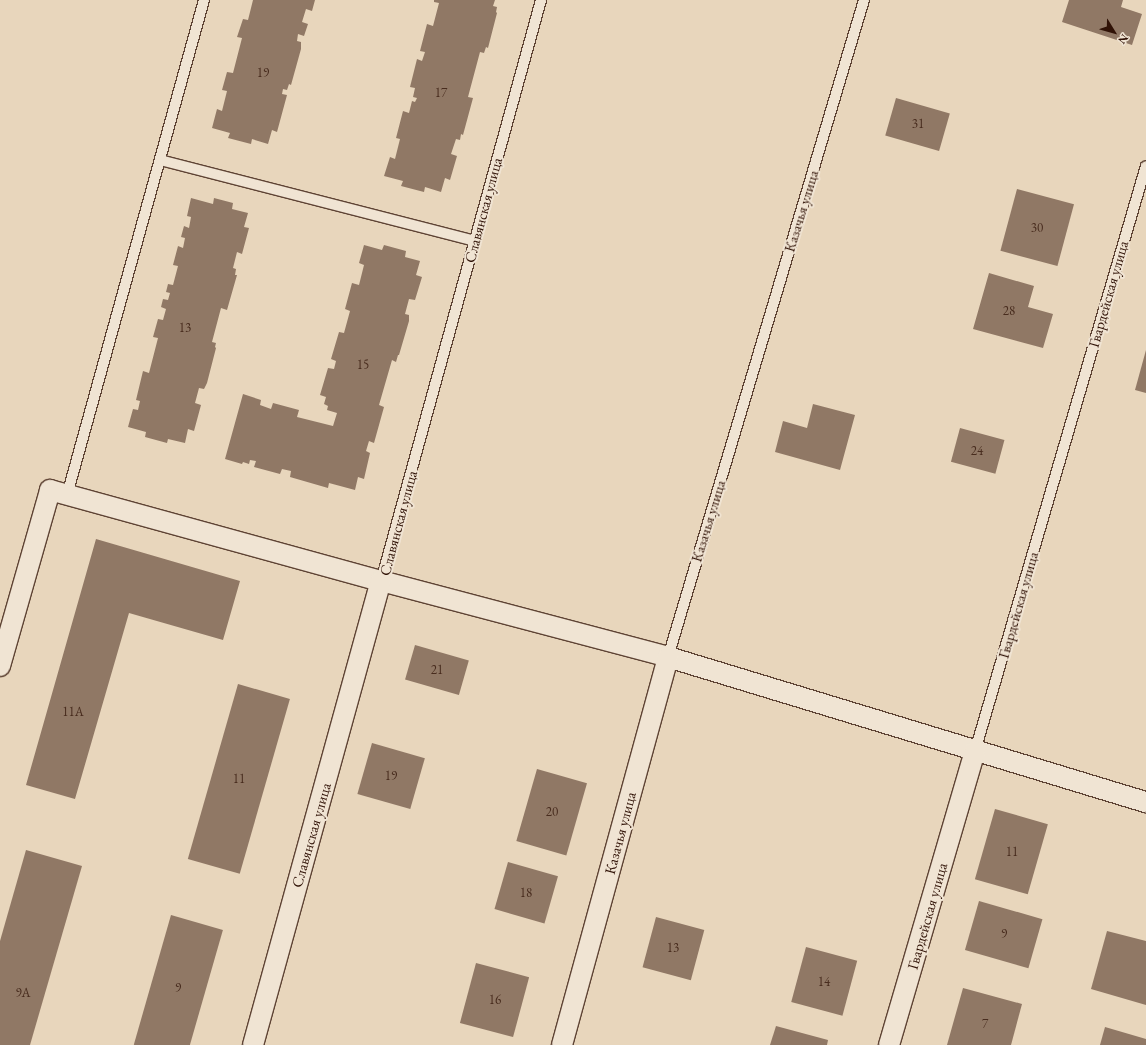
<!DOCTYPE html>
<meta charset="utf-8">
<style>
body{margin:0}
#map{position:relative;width:1146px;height:1045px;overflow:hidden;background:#e8d6bc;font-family:"EB Garamond",serif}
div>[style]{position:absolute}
.building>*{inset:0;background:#907865;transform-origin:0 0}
.roads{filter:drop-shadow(1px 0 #5e4334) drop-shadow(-1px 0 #5e4334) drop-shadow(0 1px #5e4334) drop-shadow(0 -1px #5e4334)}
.service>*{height:10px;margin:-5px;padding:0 5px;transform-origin:5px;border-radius:5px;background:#f0e4d3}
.minor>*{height:20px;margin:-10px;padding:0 10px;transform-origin:10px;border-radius:10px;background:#f0e4d3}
span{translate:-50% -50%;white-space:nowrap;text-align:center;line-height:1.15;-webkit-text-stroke:4px #f0e4d3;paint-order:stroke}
.number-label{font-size:13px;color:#482c1e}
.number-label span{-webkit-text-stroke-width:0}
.street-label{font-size:15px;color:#301206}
.north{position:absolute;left:1094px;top:12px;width:40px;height:40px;-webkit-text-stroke:3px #f0e4d3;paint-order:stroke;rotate:127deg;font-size:11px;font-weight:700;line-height:16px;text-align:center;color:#301206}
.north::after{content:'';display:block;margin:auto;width:14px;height:18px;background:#301206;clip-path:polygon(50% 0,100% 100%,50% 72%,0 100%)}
</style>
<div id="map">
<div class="building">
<div style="clip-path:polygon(253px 0,315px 0,312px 11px,306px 9px,302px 22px,308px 24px,304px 36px,298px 34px,297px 41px,301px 42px,301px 49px,291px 85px,289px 84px,287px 90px,283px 89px,282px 94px,287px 95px,277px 132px,272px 130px,268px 144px,252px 139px,251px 144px,228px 138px,230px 133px,212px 128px,217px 109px,222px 111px,227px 91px,222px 90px,227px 72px,233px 73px,242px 38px,237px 37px,243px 19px,248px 20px)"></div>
<div style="clip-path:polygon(434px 0,495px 0,493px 6px,497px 7px,496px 12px,497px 13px,488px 48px,486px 47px,484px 53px,480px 52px,468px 97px,473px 98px,463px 135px,461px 134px,460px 140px,456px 139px,451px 154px,457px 156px,450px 180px,445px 178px,441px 192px,425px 187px,424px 192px,401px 186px,403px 181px,384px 176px,390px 157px,395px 159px,400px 139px,396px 138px,403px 111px,409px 113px,412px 101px,415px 102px,417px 98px,413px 97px,415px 88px,410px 87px,417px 59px,422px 61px,425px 52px,420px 51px,427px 24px,433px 26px,439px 3px,434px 2px)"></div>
<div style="clip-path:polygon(1069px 0,1123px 0,1121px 7px,1142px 14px,1132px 45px,1062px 22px)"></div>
<div style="left:896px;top:98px;width:56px;height:39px;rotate:16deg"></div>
<div style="left:1017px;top:189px;width:59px;height:64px;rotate:15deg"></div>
<div style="clip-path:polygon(191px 198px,213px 204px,214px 198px,233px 203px,232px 209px,248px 213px,244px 227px,249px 228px,242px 254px,237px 252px,233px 268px,236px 269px,235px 275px,237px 275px,227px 310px,221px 308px,212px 342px,216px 343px,215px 347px,216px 348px,207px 383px,204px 389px,199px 388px,195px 403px,201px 405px,194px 431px,188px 429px,185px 443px,168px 439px,167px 443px,145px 437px,146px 432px,128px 427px,133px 409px,138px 410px,140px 401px,136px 400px,143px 371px,149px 373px,158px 338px,153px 337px,158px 319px,163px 320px,166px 309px,161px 307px,163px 299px,168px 300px,170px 293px,166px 292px,168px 284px,173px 285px,178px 266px,173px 265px,178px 246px,183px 248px,185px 238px,181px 237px,184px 226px,189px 228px,191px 217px,187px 216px)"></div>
<div style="clip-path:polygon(364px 245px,382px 250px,384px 245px,406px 251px,405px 257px,420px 261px,416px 275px,422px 277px,415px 300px,409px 299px,405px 314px,409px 315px,409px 321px,399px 355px,398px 355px,396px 362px,392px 360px,379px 405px,384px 407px,374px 443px,369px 441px,366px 451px,370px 453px,364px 479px,358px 477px,355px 490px,329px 483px,328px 488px,290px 477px,291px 471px,282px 469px,280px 474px,254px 467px,256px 461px,250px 460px,249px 464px,243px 462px,242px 464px,225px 459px,243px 394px,261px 400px,260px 405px,271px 409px,273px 403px,299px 410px,297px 417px,333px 426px,337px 413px,327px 410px,328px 406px,324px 404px,326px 397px,320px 395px,328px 368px,334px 369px,336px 361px,331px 359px,339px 332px,344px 333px,350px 311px,345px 309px,352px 283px,359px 285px,364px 265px,359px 263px)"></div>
<div style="clip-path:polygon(989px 273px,1034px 286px,1028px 307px,1053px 314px,1043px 348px,973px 329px)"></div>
<div style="clip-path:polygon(1146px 350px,1146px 393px,1135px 390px)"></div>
<div style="clip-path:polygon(813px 404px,855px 415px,840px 470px,775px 452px,783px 421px,807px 428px)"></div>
<div style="left:960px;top:428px;width:46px;height:35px;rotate:15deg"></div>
<div style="clip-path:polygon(96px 539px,240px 581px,223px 640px,129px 613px,75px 799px,26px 785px)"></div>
<div style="left:415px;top:645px;width:56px;height:36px;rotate:16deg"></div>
<div style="left:238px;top:684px;width:54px;height:182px;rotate:16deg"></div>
<div style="left:372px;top:743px;width:55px;height:53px;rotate:16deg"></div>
<div style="left:537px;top:769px;width:52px;height:75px;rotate:16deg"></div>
<div style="left:995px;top:809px;width:55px;height:73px;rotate:16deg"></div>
<div style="clip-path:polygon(26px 850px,82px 866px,30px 1045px,0 1045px,0 941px)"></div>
<div style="left:508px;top:862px;width:52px;height:49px;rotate:16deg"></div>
<div style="left:979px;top:901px;width:66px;height:51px;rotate:16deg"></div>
<div style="left:171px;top:915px;width:54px;height:135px;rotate:16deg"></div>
<div style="left:656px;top:917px;width:50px;height:52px;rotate:15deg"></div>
<div style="clip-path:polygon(1107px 931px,1146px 941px,1146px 1005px,1091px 989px)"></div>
<div style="left:806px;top:947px;width:53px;height:57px;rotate:15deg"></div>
<div style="left:476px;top:963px;width:55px;height:62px;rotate:15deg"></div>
<div style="clip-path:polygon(963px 988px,1022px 1004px,1011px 1045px,947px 1045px)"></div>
<div style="clip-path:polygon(776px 1026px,828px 1040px,827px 1045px,770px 1045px)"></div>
<div style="clip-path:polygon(1105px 1027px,1146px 1039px,1146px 1045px,1100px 1045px)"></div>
</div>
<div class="roads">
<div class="service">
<div style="left:160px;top:160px;width:325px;rotate:14.4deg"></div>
<div style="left:67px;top:495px;width:514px;rotate:-74.53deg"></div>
<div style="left:381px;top:581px;width:603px;rotate:-74.6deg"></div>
<div style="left:668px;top:657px;width:686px;rotate:-73.39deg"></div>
<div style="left:975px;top:751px;width:609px;rotate:-73.71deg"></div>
</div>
<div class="minor">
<div style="left:0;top:666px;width:183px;rotate:-74.1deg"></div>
<div style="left:50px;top:490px;width:343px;rotate:15.4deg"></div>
<div style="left:381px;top:581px;width:297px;rotate:14.8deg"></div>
<div style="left:668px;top:657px;width:500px;rotate:16.9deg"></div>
<div style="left:253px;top:1045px;width:481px;rotate:-74.6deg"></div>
<div style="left:562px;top:1045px;width:402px;rotate:-74.7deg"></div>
<div style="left:889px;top:1045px;width:306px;rotate:-73.7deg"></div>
</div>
</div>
<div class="number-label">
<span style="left:263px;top:73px">19</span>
<span style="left:441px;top:93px">17</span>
<span style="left:918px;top:124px">31</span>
<span style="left:1037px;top:228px">30</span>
<span style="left:1009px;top:311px">28</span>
<span style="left:185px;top:328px">13</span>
<span style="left:363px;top:365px">15</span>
<span style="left:977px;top:451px">24</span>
<span style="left:437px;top:670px">21</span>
<span style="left:73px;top:712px">11А</span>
<span style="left:391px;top:776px">19</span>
<span style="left:239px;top:779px">11</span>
<span style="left:552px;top:812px">20</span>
<span style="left:1012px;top:852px">11</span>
<span style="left:526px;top:893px">18</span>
<span style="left:1004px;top:934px">9</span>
<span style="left:673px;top:948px">13</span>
<span style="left:824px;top:982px">14</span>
<span style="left:178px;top:988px">9</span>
<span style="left:23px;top:993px">9А</span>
<span style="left:495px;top:1000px">16</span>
<span style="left:985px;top:1024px">7</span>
</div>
<div class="street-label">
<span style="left:483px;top:210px;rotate:-75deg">Славянская улица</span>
<span style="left:801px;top:211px;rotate:-73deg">Казачья улица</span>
<span style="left:1108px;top:294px;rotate:-74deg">Гвардейская улица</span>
<span style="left:708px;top:521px;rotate:-73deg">Казачья улица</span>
<span style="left:398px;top:523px;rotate:-75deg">Славянская улица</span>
<span style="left:1018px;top:605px;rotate:-74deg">Гвардейская улица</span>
<span style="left:620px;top:833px;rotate:-75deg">Казачья улица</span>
<span style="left:311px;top:835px;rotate:-74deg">Славянская улица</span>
<span style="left:927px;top:916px;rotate:-74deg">Гвардейская улица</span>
</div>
<div class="north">N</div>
</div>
